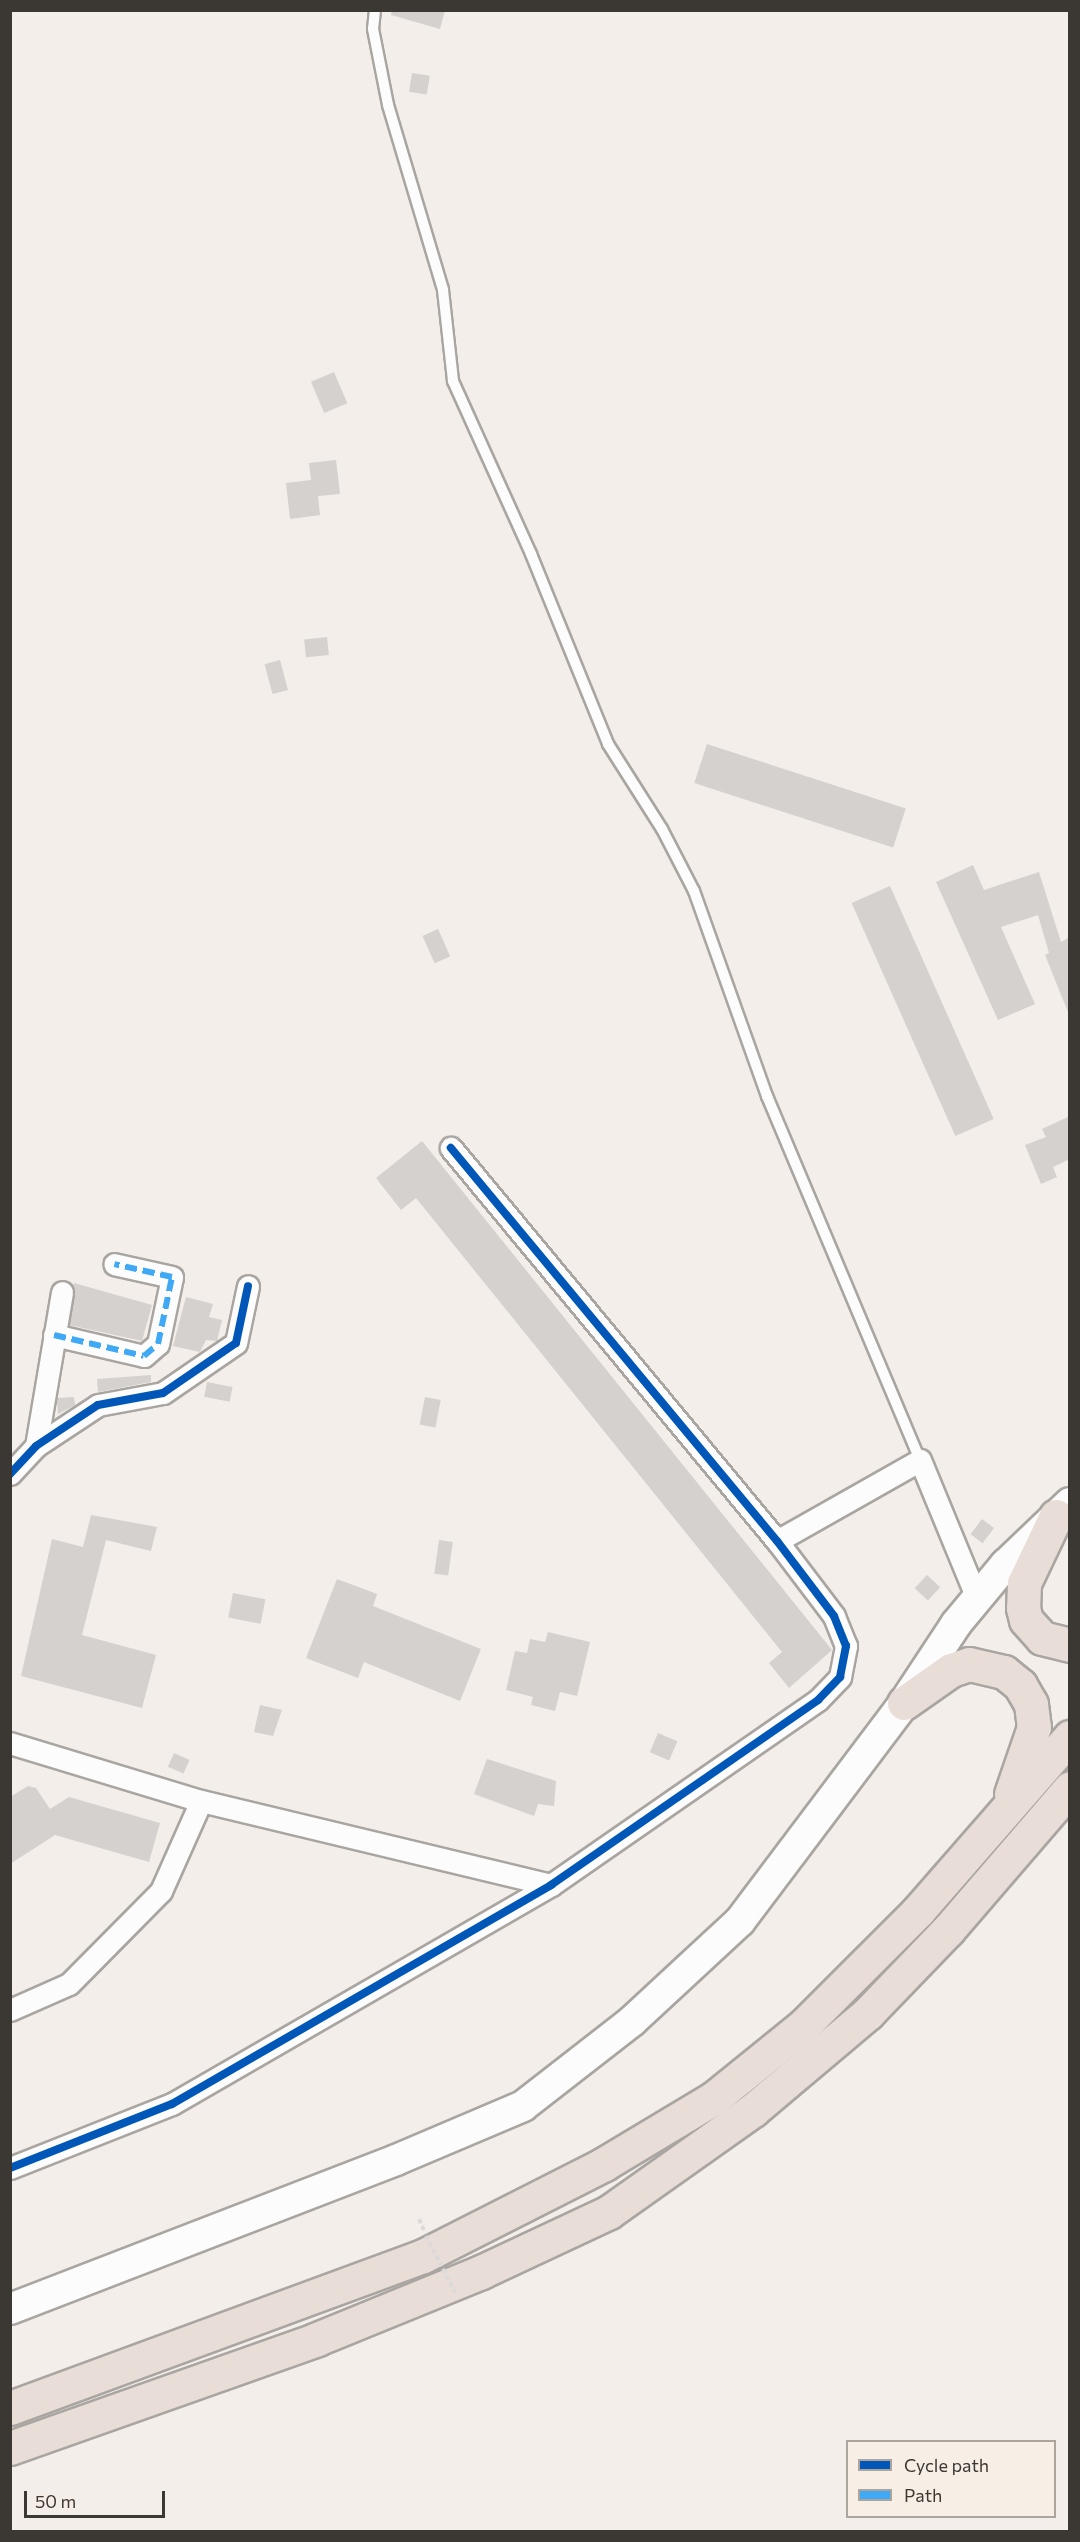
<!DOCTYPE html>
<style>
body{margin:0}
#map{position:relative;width:1080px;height:2542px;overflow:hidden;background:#f3eee9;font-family:Commissioner,sans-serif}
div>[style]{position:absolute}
.building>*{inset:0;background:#d4d1ce;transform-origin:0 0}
.path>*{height:4px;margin-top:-2px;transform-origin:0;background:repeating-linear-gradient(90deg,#dbdad8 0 4.5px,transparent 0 7.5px)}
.roads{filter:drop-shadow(2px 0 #a9a5a1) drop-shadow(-2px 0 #a9a5a1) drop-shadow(0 2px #a9a5a1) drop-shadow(0 -2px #a9a5a1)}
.lane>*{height:10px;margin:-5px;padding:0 5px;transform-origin:5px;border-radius:5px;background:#fdfcfc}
.street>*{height:21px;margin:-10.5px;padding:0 10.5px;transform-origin:10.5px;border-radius:10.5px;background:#fdfcfc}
.secondary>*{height:30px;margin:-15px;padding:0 15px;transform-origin:15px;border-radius:15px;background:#fdfcfc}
.highway>*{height:33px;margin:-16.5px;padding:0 16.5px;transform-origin:16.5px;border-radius:16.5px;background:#e9ddd8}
.path-bridge>*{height:4px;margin-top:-2px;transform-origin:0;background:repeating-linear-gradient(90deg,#dbdad8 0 4.5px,transparent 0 7.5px)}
.quiet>*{height:6px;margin-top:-3px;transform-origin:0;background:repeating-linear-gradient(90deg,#3fa9f5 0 12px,transparent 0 18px)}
.cycleway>*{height:8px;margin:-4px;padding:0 4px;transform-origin:4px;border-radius:4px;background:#0057b8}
span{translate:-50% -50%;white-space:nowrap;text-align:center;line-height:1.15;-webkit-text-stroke:6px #f7eee5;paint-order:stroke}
.frame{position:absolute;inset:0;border:12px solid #3b3834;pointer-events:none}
.legend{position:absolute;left:846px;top:2440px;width:210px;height:78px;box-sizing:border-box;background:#f7eee5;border:2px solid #aca59e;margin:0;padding:8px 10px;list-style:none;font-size:18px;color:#3b3834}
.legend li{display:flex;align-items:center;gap:12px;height:30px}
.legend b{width:30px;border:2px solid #aca59e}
.scale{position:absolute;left:24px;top:2491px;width:141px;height:27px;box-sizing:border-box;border:3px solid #3b3834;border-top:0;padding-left:8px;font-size:18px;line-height:21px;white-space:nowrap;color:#3b3834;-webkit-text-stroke:4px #f7eee5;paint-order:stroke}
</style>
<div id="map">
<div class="building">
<div style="clip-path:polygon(392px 10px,445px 10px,440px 29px,391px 15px)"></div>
<div style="left:412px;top:73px;width:18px;height:19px;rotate:9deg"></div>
<div style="left:334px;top:372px;width:34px;height:25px;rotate:67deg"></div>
<div style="clip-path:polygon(336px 460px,340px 494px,318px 496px,320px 515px,290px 519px,286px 483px,311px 480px,309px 463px)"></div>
<div style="left:327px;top:637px;width:18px;height:23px;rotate:84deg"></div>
<div style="left:280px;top:660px;width:31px;height:16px;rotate:75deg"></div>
<div style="left:707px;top:744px;width:209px;height:41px;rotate:18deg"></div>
<div style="clip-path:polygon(973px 865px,984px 890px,1039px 872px,1061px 942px,1070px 937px,1070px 1017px,1045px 955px,1049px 953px,1038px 915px,1001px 927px,1035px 1004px,998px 1020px,936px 882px)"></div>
<div style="left:890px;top:886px;width:255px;height:42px;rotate:66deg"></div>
<div style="left:438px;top:929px;width:30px;height:17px;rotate:66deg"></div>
<div style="clip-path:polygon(1070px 1116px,1070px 1159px,1053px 1167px,1057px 1177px,1041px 1184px,1025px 1145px,1046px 1137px,1042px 1129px)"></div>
<div style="clip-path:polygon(422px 1141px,832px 1650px,789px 1688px,769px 1663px,782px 1652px,416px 1198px,401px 1210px,376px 1178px)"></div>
<div style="clip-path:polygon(74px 1283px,152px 1305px,142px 1341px,69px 1325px)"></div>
<div style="clip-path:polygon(186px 1297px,213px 1304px,209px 1317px,222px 1320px,217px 1341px,206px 1340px,200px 1352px,173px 1346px)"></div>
<div style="clip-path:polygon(151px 1375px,151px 1382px,98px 1392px,97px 1379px)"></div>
<div style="left:207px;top:1382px;width:26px;height:15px;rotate:11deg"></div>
<div style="clip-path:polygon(74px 1397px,75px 1405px,58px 1414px,57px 1398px)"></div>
<div style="left:425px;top:1397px;width:16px;height:28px;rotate:11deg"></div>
<div style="clip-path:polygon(91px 1515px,157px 1527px,151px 1551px,106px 1540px,82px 1635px,156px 1655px,142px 1708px,21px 1676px,52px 1539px,83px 1547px)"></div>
<div style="left:982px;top:1519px;width:15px;height:19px;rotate:37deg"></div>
<div style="left:439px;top:1540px;width:14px;height:34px;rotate:8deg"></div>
<div style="left:927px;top:1575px;width:18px;height:18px;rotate:43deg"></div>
<div style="clip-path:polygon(337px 1579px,377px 1594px,373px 1606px,481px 1649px,460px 1701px,364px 1662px,358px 1678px,306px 1658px)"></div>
<div style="left:233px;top:1593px;width:33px;height:25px;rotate:11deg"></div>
<div style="clip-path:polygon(548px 1632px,590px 1642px,577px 1696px,560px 1692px,555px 1711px,531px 1705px,533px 1697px,506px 1690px,515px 1651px,527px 1653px,530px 1639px,545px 1642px)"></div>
<div style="clip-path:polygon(260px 1705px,282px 1710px,273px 1736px,254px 1732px)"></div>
<div style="left:658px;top:1733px;width:21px;height:21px;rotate:23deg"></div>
<div style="left:174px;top:1753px;width:17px;height:15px;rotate:24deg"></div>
<div style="clip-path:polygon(487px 1759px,556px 1781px,554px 1806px,538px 1804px,534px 1816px,474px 1794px)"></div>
<div style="clip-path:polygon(28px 1786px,36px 1788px,50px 1809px,69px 1797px,160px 1823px,149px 1862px,55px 1835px,10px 1864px,10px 1797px)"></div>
</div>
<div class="path">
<div style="left:419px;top:2219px;width:12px;rotate:66deg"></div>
</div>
<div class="roads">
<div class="lane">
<div style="left:375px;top:10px;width:19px;rotate:96deg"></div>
<div style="left:373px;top:29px;width:77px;rotate:78.8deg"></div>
<div style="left:388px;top:105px;width:193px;rotate:73.4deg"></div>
<div style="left:443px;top:290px;width:92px;rotate:83.7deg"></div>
<div style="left:453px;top:381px;width:190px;rotate:65.7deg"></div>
<div style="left:531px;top:554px;width:205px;rotate:67.9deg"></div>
<div style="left:608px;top:744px;width:101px;rotate:57.6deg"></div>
<div style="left:662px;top:829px;width:70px;rotate:62.7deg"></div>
<div style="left:694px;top:891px;width:218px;rotate:70.4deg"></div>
<div style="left:767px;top:1096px;width:395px;rotate:67.2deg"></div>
</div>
<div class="street">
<div style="left:54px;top:1335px;width:92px;rotate:13.1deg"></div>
<div style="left:144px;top:1356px;width:18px;rotate:-41deg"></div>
<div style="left:158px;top:1344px;width:68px;rotate:-78.2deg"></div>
<div style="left:172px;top:1277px;width:59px;rotate:-167.4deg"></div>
<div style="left:36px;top:1446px;width:156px;rotate:-80.4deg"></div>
<div style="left:10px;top:1474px;width:38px;rotate:-47deg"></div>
<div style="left:36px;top:1446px;width:74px;rotate:-33.5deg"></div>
<div style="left:98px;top:1405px;width:66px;rotate:-10.5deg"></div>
<div style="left:163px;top:1393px;width:88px;rotate:-34.4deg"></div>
<div style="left:236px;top:1343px;width:58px;rotate:-78.1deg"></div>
<div style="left:777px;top:1541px;width:164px;rotate:-29.5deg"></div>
<div style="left:920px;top:1460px;width:149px;rotate:67.6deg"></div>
<div style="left:10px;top:1743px;width:200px;rotate:16.9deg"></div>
<div style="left:201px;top:1801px;width:360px;rotate:13.5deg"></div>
<div style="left:10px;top:2010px;width:64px;rotate:-23.8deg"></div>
<div style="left:69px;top:1984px;width:131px;rotate:-45.3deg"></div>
<div style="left:161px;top:1891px;width:98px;rotate:-66deg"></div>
<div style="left:10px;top:2168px;width:174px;rotate:-21.6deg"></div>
<div style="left:172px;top:2104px;width:438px;rotate:-30deg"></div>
<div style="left:551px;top:1885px;width:325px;rotate:-34.7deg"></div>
<div style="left:818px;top:1700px;width:32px;rotate:-46deg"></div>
<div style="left:840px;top:1677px;width:32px;rotate:-79deg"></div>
<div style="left:846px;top:1646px;width:32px;rotate:-112deg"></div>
<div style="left:834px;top:1616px;width:94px;rotate:-127.2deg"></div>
<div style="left:777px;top:1541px;width:511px;rotate:-129.68deg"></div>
</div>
<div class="secondary">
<div style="left:10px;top:2309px;width:414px;rotate:-21.1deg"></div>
<div style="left:396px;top:2160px;width:138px;rotate:-23deg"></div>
<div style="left:523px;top:2106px;width:138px;rotate:-37.9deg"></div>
<div style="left:632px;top:2021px;width:147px;rotate:-42.8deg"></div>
<div style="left:740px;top:1921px;width:273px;rotate:-53deg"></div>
<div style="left:904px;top:1703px;width:95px;rotate:-56.6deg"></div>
<div style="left:956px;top:1624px;width:77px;rotate:-50.3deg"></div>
<div style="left:1005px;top:1565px;width:90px;rotate:-43.6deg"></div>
</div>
<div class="highway">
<div style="left:1056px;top:1516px;width:74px;rotate:115.5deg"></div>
<div style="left:1024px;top:1583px;width:25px;rotate:92deg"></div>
<div style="left:1023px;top:1608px;width:12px;rotate:76deg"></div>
<div style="left:1026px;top:1620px;width:24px;rotate:48deg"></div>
<div style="left:1042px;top:1638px;width:29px;rotate:14deg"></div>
<div style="left:904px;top:1703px;width:57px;rotate:-35.1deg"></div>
<div style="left:951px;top:1670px;width:19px;rotate:-18deg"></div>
<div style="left:969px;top:1664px;width:36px;rotate:13deg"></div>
<div style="left:1004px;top:1672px;width:21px;rotate:39deg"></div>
<div style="left:1020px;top:1685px;width:22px;rotate:60deg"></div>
<div style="left:1031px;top:1704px;width:23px;rotate:83deg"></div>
<div style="left:1034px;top:1727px;width:71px;rotate:108.9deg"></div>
<div style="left:10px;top:2408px;width:440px;rotate:-20.2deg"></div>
<div style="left:423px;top:2256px;width:203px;rotate:-26.9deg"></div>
<div style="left:604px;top:2164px;width:128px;rotate:-31deg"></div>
<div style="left:714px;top:2098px;width:114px;rotate:-39deg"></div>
<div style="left:803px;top:2026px;width:163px;rotate:-45deg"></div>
<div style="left:918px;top:1911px;width:231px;rotate:-48.9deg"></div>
<div style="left:10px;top:2448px;width:326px;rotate:-19.5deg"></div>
<div style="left:317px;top:2339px;width:177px;rotate:-22.2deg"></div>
<div style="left:481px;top:2272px;width:141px;rotate:-25.1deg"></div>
<div style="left:609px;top:2212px;width:176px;rotate:-35.3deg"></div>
<div style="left:753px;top:2110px;width:150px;rotate:-40.1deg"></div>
<div style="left:868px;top:2013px;width:115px;rotate:-46.1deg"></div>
<div style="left:948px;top:1930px;width:187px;rotate:-49.3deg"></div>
</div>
</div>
<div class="path-bridge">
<div style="left:426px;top:2236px;width:65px;rotate:62.7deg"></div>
</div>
<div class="quiet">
<div style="left:54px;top:1335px;width:92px;rotate:13.1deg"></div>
<div style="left:144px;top:1356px;width:18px;rotate:-41deg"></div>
<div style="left:158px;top:1344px;width:68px;rotate:-78.2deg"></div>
<div style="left:172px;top:1277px;width:59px;rotate:-167.4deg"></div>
</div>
<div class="cycleway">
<div style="left:10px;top:1474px;width:38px;rotate:-47deg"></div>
<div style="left:36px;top:1446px;width:74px;rotate:-33.5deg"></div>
<div style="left:98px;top:1405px;width:66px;rotate:-10.5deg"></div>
<div style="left:163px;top:1393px;width:88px;rotate:-34.4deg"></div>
<div style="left:236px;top:1343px;width:58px;rotate:-78.1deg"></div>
<div style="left:10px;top:2168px;width:174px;rotate:-21.6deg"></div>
<div style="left:172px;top:2104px;width:438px;rotate:-30deg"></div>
<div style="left:551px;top:1885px;width:325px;rotate:-34.7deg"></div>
<div style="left:818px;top:1700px;width:32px;rotate:-46deg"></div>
<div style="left:840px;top:1677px;width:32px;rotate:-79deg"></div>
<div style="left:846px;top:1646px;width:32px;rotate:-112deg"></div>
<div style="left:834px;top:1616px;width:94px;rotate:-127.2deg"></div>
<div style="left:777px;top:1541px;width:511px;rotate:-129.68deg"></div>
</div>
<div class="frame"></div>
<ul class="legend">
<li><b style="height:8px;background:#0057b8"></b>Cycle path</li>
<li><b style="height:8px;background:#3fa9f5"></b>Path</li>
</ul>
<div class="scale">50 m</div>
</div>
